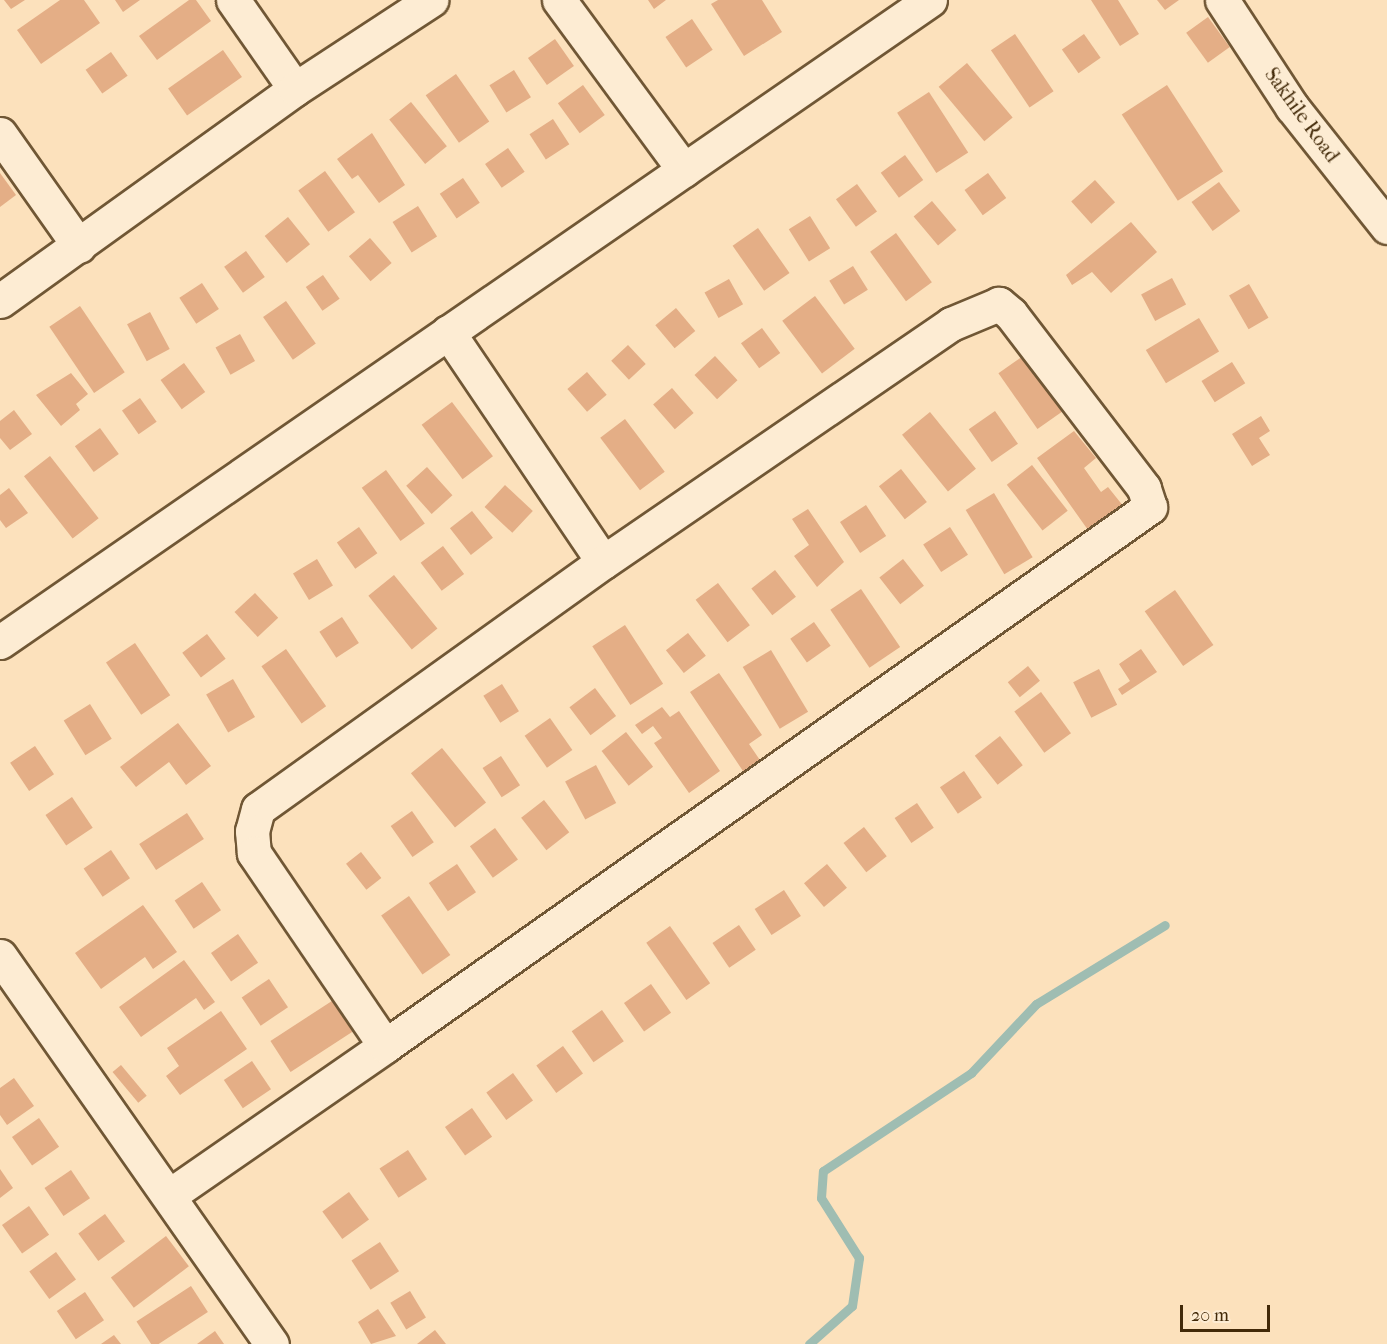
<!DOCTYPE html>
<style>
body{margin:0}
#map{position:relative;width:1387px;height:1344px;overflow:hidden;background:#fce1bc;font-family:"IM FELL French Canon",serif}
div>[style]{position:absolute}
.stream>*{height:9px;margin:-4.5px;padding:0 4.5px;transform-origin:4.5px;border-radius:4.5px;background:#9fbdb2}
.building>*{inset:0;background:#e4ae86;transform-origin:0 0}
.roads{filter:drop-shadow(2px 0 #705735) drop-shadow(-2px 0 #705735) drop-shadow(0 2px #705735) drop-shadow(0 -2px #705735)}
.street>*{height:33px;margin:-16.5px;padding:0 16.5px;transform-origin:16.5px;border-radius:16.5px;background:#fdecd3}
span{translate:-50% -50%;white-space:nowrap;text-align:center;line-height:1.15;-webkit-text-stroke:4.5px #fdecd3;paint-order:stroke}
.street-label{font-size:20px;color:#422908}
.scale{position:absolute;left:1180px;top:1305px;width:90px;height:27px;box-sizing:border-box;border:3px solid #422908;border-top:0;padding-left:8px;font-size:18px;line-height:21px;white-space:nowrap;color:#422908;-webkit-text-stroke:4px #fdecd3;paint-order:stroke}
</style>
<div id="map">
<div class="stream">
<div style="left:809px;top:1344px;width:57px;rotate:-41.5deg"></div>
<div style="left:852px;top:1306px;width:49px;rotate:-81.7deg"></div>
<div style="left:859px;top:1258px;width:71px;rotate:-122.3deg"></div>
<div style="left:821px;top:1198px;width:27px;rotate:-86deg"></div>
<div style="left:823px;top:1171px;width:178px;rotate:-33.5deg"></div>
<div style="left:971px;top:1073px;width:95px;rotate:-46.7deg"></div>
<div style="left:1036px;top:1004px;width:151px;rotate:-31.5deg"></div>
</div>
<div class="building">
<div style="clip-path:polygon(4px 0,25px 0,11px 9px)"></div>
<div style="clip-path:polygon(60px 0,84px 0,100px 23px,41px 64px,17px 30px)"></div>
<div style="clip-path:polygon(115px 0,140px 0,123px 12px)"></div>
<div style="clip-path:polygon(189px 0,196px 0,211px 21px,157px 60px,139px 36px)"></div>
<div style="clip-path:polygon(648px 0,666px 0,654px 9px)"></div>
<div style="clip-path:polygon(718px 0,762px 0,782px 32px,744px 56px,711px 4px)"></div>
<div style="clip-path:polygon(1091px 0,1118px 0,1139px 34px,1120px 46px)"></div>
<div style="clip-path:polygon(1157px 0,1179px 0,1165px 10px)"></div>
<div style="left:1208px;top:17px;width:37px;height:27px;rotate:54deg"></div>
<div style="left:692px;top:19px;width:37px;height:32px;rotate:56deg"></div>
<div style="left:1015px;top:34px;width:69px;height:29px;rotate:56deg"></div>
<div style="left:1084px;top:34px;width:29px;height:27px;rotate:55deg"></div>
<div style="left:555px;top:39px;width:33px;height:33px;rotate:55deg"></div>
<div style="left:223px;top:50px;width:33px;height:67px;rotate:55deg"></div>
<div style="left:111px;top:52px;width:29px;height:31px;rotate:55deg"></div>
<div style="left:967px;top:63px;width:71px;height:37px;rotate:50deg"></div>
<div style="left:514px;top:70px;width:32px;height:29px;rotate:58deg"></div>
<div style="left:456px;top:74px;width:58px;height:37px;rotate:55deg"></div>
<div style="left:583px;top:85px;width:37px;height:31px;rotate:54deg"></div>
<div style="left:1167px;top:85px;width:103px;height:54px;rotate:57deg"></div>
<div style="left:929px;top:92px;width:72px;height:38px;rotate:57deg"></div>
<div style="left:411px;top:102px;width:57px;height:28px;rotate:51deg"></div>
<div style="left:553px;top:119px;width:30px;height:28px;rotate:57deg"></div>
<div style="clip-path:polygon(372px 133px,405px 185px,379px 203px,358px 175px,352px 179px,337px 159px)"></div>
<div style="left:508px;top:148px;width:29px;height:28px;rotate:55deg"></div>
<div style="left:905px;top:155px;width:31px;height:30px;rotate:54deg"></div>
<div style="left:325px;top:171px;width:51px;height:33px;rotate:54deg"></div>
<div style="clip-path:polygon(0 173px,16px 195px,0 207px)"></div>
<div style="left:988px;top:173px;width:31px;height:29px;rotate:54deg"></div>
<div style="left:463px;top:178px;width:30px;height:28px;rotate:56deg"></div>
<div style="left:1095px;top:180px;width:30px;height:32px;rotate:48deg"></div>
<div style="left:1219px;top:182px;width:36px;height:34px;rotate:54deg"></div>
<div style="left:857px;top:184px;width:34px;height:26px;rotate:54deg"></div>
<div style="left:932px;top:201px;width:38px;height:24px;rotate:50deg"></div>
<div style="left:418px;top:206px;width:36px;height:30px;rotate:58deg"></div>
<div style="left:810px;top:216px;width:38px;height:25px;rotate:58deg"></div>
<div style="left:288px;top:217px;width:35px;height:30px;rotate:51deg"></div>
<div style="clip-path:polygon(1131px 222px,1157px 252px,1111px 293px,1092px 272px,1072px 285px,1066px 275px)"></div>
<div style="left:758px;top:228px;width:55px;height:31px;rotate:55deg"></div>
<div style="left:896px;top:233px;width:61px;height:32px;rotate:54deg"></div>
<div style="left:370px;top:238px;width:33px;height:28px;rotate:49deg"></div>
<div style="left:246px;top:251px;width:32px;height:27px;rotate:54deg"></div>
<div style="left:853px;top:266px;width:28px;height:28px;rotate:58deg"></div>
<div style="left:323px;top:275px;width:29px;height:21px;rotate:55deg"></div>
<div style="left:1172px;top:278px;width:30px;height:35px;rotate:62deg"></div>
<div style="left:729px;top:279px;width:29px;height:28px;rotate:61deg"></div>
<div style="left:202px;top:283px;width:31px;height:27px;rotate:57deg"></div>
<div style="left:1249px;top:284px;width:39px;height:23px;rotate:60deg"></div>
<div style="left:815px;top:296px;width:66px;height:41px;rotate:53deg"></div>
<div style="left:286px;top:301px;width:52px;height:28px;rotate:55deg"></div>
<div style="left:80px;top:306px;width:80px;height:37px;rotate:56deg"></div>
<div style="left:676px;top:308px;width:30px;height:27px;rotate:50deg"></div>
<div style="left:150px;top:312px;width:42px;height:26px;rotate:62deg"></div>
<div style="left:1199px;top:318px;width:39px;height:62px;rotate:59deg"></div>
<div style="left:762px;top:328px;width:31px;height:26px;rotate:54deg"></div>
<div style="left:240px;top:334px;width:31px;height:28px;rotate:61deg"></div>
<div style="left:628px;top:345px;width:26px;height:23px;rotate:47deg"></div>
<div style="left:715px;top:356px;width:33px;height:28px;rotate:47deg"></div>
<div style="left:1023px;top:356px;width:68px;height:30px;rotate:55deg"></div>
<div style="left:1232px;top:362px;width:25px;height:36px;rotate:58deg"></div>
<div style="left:184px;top:363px;width:36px;height:29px;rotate:54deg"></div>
<div style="left:587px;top:372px;width:30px;height:26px;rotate:49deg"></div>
<div style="clip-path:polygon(71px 373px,88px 394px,76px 404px,80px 410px,61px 426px,36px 395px)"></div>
<div style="left:672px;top:388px;width:33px;height:25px;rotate:49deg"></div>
<div style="left:140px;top:398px;width:29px;height:22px;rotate:55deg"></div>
<div style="left:452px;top:402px;width:68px;height:38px;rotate:53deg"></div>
<div style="clip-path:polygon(14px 410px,32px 434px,10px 450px,0 438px,0 421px)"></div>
<div style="left:995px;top:411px;width:40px;height:32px;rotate:55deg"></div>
<div style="left:930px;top:412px;width:73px;height:36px;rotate:51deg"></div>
<div style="clip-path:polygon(1261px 416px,1270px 431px,1259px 438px,1270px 455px,1252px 466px,1232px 434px)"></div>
<div style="left:625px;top:419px;width:66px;height:31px;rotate:53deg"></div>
<div style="left:100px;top:428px;width:32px;height:31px;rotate:54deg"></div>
<div style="clip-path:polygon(1074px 431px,1096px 458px,1084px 468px,1101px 492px,1108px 487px,1124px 507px,1088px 530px,1037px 458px)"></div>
<div style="left:50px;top:456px;width:79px;height:33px;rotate:52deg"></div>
<div style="left:1032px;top:465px;width:58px;height:32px;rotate:52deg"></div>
<div style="left:427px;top:467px;width:38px;height:28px;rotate:48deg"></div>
<div style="left:901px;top:469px;width:42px;height:28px;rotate:52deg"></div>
<div style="left:386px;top:470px;width:66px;height:30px;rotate:54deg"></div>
<div style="left:505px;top:485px;width:38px;height:30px;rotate:43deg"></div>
<div style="clip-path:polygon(9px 488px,28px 513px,6px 528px,0 520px,0 495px)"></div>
<div style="left:994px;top:493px;width:75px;height:33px;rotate:59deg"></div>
<div style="left:866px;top:505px;width:37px;height:31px;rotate:57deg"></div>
<div style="clip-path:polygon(808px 509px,844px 562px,817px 587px,794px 556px,809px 545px,792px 519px)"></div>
<div style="left:472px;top:511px;width:34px;height:28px;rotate:52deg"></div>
<div style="left:359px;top:527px;width:32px;height:27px;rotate:55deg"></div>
<div style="left:950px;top:527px;width:33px;height:32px;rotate:57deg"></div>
<div style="left:443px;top:546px;width:35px;height:28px;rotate:53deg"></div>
<div style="left:317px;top:559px;width:31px;height:28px;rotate:59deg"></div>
<div style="left:903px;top:559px;width:34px;height:30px;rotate:52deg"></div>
<div style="left:775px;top:570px;width:34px;height:30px;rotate:52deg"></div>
<div style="left:394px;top:575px;width:69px;height:33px;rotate:51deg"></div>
<div style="left:718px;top:583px;width:53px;height:28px;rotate:53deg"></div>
<div style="left:861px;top:589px;width:70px;height:37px;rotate:56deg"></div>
<div style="left:1175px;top:590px;width:67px;height:37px;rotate:55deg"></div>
<div style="left:255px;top:593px;width:34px;height:28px;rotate:47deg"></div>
<div style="left:342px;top:617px;width:31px;height:27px;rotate:57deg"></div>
<div style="left:814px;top:622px;width:29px;height:29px;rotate:55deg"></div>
<div style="left:625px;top:625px;width:70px;height:39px;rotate:57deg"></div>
<div style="left:688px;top:633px;width:29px;height:28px;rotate:52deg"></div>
<div style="left:207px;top:634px;width:31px;height:31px;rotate:53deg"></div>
<div style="left:135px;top:643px;width:63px;height:35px;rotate:56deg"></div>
<div style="left:286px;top:649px;width:70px;height:30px;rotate:55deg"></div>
<div style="clip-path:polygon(1141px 649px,1157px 672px,1122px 695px,1118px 689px,1130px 681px,1119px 664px)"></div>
<div style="left:771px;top:650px;width:72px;height:33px;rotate:59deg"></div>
<div style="left:1028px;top:666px;width:19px;height:26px;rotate:51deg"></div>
<div style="left:1099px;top:669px;width:40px;height:29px;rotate:63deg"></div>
<div style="clip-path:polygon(719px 673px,762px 735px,749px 744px,764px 766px,747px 777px,690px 692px)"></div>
<div style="left:233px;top:679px;width:44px;height:31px;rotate:60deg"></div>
<div style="left:502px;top:684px;width:32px;height:22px;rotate:58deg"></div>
<div style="left:595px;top:688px;width:35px;height:32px;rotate:53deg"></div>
<div style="left:1041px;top:692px;width:51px;height:33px;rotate:54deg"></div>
<div style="left:90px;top:704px;width:41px;height:31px;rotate:58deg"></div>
<div style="clip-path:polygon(662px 707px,670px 717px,679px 711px,720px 771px,689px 793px,654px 743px,662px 738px,653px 726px,642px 734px,635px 725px)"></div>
<div style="left:550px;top:718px;width:39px;height:31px;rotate:55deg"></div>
<div style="clip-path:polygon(178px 723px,211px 766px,186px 785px,169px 762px,136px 787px,120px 767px)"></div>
<div style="left:626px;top:732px;width:44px;height:31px;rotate:52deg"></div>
<div style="left:1000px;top:736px;width:37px;height:32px;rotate:52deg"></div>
<div style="left:35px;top:746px;width:34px;height:30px;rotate:56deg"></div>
<div style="left:442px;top:748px;width:70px;height:40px;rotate:51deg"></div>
<div style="left:501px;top:756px;width:35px;height:22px;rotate:57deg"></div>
<div style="left:596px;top:765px;width:43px;height:35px;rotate:62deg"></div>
<div style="left:964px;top:771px;width:32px;height:29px;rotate:56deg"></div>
<div style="left:72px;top:797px;width:37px;height:32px;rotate:56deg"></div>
<div style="left:544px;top:800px;width:41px;height:29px;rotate:52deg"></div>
<div style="left:917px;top:803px;width:30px;height:27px;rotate:56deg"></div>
<div style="left:412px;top:811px;width:38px;height:26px;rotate:55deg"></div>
<div style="left:187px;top:813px;width:31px;height:57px;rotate:57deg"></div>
<div style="left:864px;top:827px;width:37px;height:26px;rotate:52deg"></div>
<div style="left:495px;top:828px;width:39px;height:31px;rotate:54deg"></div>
<div style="left:111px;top:850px;width:34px;height:33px;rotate:56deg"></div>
<div style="left:361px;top:852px;width:33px;height:19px;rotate:52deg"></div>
<div style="left:457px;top:864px;width:34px;height:34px;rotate:56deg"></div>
<div style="left:827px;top:864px;width:31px;height:30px;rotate:50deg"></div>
<div style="left:202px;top:882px;width:34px;height:33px;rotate:56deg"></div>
<div style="left:784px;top:890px;width:31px;height:35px;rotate:57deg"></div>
<div style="left:409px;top:896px;width:72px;height:34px;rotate:55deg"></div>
<div style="clip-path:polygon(143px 905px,177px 952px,153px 969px,145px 957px,101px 989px,75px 953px)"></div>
<div style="left:739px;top:925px;width:30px;height:32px;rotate:56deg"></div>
<div style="left:670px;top:926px;width:70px;height:29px;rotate:55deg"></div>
<div style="left:238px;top:934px;width:35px;height:33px;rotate:55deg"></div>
<div style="clip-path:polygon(184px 960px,215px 1002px,204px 1010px,196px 998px,141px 1037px,119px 1007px)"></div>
<div style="left:269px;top:979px;width:34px;height:33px;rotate:56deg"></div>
<div style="left:651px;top:984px;width:35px;height:33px;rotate:55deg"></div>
<div style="left:335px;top:999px;width:37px;height:77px;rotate:57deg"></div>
<div style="left:602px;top:1010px;width:38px;height:37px;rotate:55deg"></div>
<div style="clip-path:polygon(221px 1011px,247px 1049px,180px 1095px,166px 1076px,179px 1066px,167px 1048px)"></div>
<div style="left:563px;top:1046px;width:34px;height:33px;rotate:54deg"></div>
<div style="left:252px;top:1061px;width:34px;height:34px;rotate:56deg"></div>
<div style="left:121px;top:1065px;width:40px;height:11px;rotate:50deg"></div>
<div style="left:513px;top:1073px;width:34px;height:33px;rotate:54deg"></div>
<div style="clip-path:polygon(14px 1078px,34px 1106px,7px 1125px,0 1115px,0 1088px)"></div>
<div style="left:472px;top:1108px;width:35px;height:33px;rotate:55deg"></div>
<div style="left:39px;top:1118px;width:35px;height:33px;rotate:55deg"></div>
<div style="left:408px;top:1150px;width:35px;height:34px;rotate:57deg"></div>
<div style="clip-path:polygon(0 1169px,13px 1188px,0 1198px)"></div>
<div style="left:71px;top:1170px;width:34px;height:32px;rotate:56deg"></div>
<div style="left:349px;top:1192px;width:34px;height:33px;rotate:54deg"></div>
<div style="left:29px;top:1206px;width:35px;height:33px;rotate:55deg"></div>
<div style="left:105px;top:1214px;width:34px;height:33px;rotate:54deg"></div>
<div style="left:166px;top:1236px;width:38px;height:69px;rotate:53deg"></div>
<div style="left:380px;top:1242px;width:35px;height:34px;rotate:57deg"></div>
<div style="left:56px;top:1252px;width:34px;height:33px;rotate:54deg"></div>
<div style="left:191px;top:1286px;width:31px;height:65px;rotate:57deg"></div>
<div style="left:410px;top:1291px;width:31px;height:23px;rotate:59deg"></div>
<div style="left:85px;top:1292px;width:34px;height:34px;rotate:56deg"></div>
<div style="clip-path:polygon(378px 1309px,396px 1336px,371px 1344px,358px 1322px)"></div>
<div style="clip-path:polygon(435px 1330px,446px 1344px,417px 1344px)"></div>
<div style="clip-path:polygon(215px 1331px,224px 1344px,197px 1344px)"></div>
<div style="clip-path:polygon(114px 1335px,121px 1344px,101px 1344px)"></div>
</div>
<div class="roads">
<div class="street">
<div style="left:233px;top:0;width:108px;rotate:55.1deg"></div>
<div style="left:559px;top:0;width:211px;rotate:53.7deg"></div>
<div style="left:1222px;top:0;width:128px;rotate:56.8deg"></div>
<div style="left:1292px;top:107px;width:153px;rotate:51.6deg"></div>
<div style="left:0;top:134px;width:137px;rotate:54.8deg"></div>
<div style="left:0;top:301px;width:363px;rotate:-35.7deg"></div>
<div style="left:295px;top:89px;width:163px;rotate:-33.2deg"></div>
<div style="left:448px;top:332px;width:277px;rotate:56deg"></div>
<div style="left:0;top:642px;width:1130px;rotate:-34.62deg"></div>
<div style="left:0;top:956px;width:474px;rotate:55deg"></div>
<div style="left:170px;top:1195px;width:262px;rotate:-34.7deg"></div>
<div style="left:385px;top:1046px;width:936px;rotate:-35.17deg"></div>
<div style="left:1150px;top:507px;width:20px;rotate:-108deg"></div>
<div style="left:1144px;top:488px;width:219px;rotate:-127.4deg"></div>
<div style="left:1011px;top:314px;width:16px;rotate:-140deg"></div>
<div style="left:999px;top:304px;width:52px;rotate:157.4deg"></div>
<div style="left:951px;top:324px;width:422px;rotate:145.6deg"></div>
<div style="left:603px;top:562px;width:424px;rotate:144.4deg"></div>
<div style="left:258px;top:809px;width:23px;rotate:105deg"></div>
<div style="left:252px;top:831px;width:22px;rotate:85deg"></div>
<div style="left:254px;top:853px;width:233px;rotate:55.8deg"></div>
</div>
</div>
<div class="street-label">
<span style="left:1302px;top:115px;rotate:54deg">Sakhile Road</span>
</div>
<div class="scale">20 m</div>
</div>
